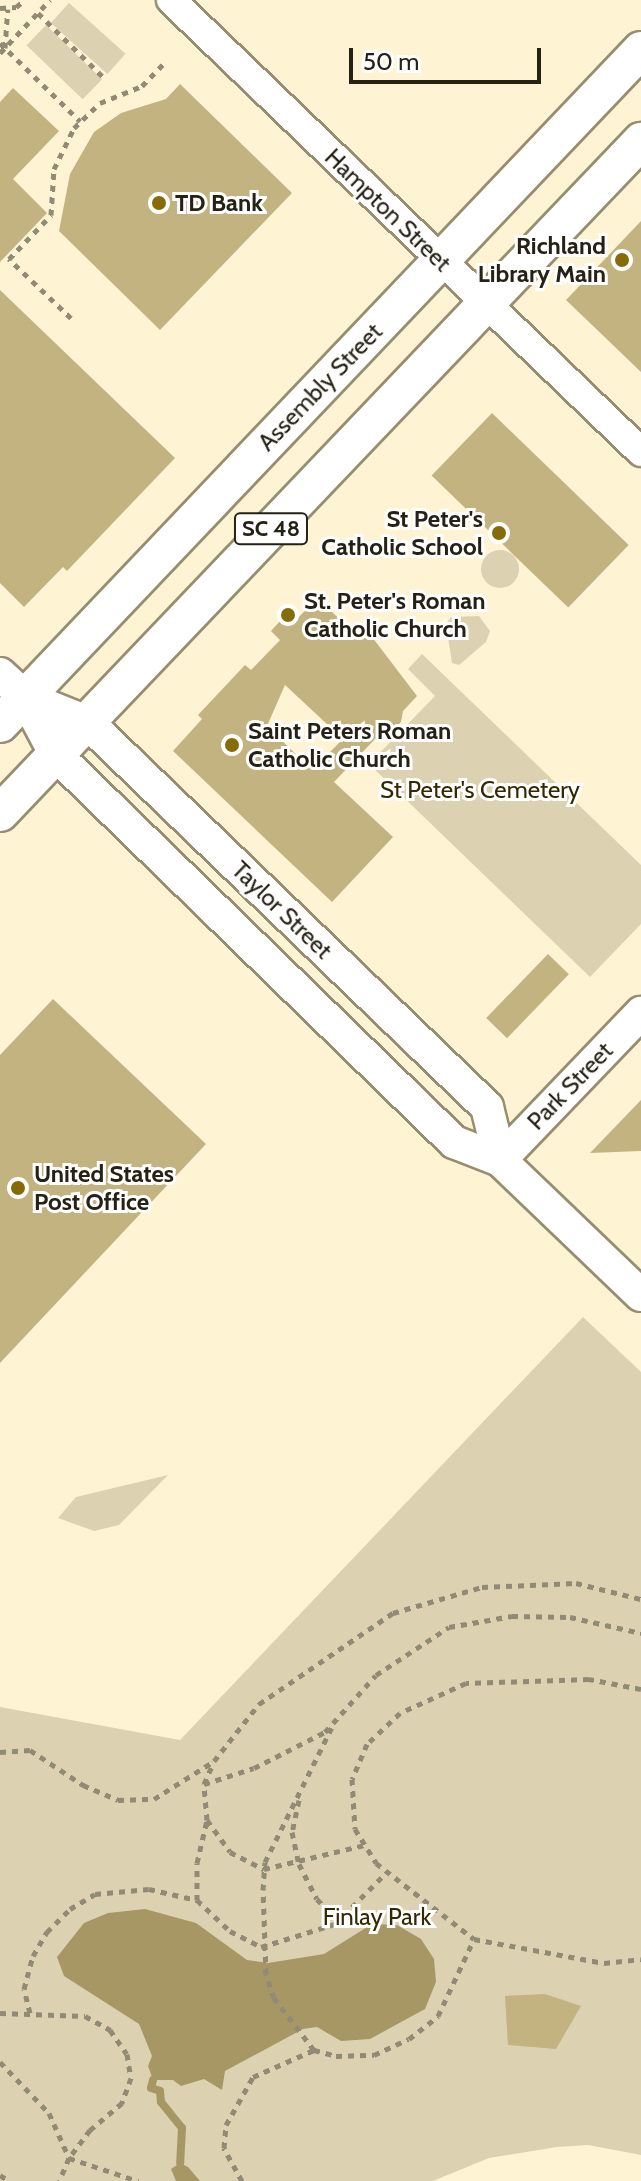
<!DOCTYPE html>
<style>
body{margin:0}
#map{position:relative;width:641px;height:2181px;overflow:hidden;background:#fef4d4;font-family:Cabin,sans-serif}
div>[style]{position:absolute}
.green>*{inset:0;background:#dcd2b2;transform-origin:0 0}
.round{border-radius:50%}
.water>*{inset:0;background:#a79765}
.stream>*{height:8px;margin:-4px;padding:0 4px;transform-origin:4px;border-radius:4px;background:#a79765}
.building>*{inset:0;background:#c3b380;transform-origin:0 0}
.path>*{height:5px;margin-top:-2.5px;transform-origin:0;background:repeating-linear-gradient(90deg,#918a74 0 6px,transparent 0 12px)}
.roads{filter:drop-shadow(2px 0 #978d70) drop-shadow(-2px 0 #978d70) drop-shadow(0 2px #978d70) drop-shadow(0 -2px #978d70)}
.tertiary>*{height:28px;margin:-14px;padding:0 14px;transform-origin:14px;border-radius:14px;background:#fff}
.secondary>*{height:32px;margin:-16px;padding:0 16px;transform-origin:16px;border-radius:16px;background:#fff}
.primary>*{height:36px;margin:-18px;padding:0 18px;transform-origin:18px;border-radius:18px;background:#fff}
.dots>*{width:22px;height:22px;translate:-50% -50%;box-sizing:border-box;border:4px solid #fff;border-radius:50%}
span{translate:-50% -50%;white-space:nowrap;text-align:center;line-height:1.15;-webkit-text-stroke:6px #fff;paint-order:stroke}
.shield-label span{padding:2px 6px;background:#fff;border:2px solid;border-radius:6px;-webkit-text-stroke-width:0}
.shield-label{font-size:22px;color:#252115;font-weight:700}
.poi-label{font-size:24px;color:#252115;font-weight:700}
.left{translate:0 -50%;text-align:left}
.right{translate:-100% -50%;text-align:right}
.street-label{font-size:24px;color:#252115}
.park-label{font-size:24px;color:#342800}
.scale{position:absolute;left:349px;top:48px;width:192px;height:36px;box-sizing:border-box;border:4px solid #252115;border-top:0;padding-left:10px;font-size:24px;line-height:28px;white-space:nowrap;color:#252115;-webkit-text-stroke:6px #fff;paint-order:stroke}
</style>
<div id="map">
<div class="green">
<div style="left:69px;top:3px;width:76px;height:27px;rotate:42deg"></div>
<div style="left:46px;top:25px;width:78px;height:28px;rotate:44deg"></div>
<div class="round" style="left:481px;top:550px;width:38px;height:38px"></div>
<div style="clip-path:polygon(479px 616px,490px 631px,486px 642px,459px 665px,452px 663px,446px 624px,451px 617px)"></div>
<div style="clip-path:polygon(422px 654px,641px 865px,641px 924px,590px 977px,369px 764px,435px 696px,408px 669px)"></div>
<div style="clip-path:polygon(583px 1317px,641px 1372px,641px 2155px,588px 2145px,557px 2147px,489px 2158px,433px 2181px,0 2181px,0 1707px,180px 1740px)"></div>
<div style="clip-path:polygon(168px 1475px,119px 1525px,94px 1531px,58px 1518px,76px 1497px)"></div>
</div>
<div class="water">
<div style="clip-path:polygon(145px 1909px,196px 1923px,247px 1960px,268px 1963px,324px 1954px,372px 1924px,397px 1925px,421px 1939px,434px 1959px,436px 1982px,425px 2009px,370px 2039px,341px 2041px,317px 2027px,303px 2029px,225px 2071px,222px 2090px,204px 2079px,181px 2086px,173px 2080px,153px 2080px,148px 2066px,152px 2056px,139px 2024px,64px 1976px,57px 1957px,84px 1923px,108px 1913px)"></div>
<div style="clip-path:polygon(180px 2163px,188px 2167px,200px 2181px,176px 2181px,171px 2169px)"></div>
</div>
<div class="stream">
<div style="left:153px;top:2080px;width:8px;rotate:104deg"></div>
<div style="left:151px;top:2088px;width:9px;rotate:18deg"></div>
<div style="left:160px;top:2091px;width:11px;rotate:85deg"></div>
<div style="left:161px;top:2102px;width:33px;rotate:51deg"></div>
<div style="left:182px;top:2128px;width:35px;rotate:93deg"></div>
</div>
<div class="building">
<div style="clip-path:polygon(180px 84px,292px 193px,160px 330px,59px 231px,70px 174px,94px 132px,121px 113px,166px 99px)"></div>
<div style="clip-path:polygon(13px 88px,59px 131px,13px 179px,47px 213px,0 262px,0 102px)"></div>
<div style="clip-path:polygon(641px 221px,641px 372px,566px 300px)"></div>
<div style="clip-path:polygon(0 290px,175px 458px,67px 571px,63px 567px,24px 607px,0 583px)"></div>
<div style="left:492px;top:413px;width:190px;height:87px;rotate:44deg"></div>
<div style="clip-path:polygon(evenodd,317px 598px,362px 640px,369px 633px,417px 696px,403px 711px,401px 722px,386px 738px,375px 739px,334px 782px,393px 837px,332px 902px,173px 751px,202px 719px,198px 715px,245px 665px,251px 670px,280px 640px,271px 631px,290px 610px,298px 618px,317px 598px,285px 685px,343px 739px,312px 770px,267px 726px,285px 685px)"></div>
<div style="left:548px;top:954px;width:29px;height:89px;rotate:44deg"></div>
<div style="clip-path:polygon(53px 999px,206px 1144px,0 1363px,0 1055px)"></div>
<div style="clip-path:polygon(641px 1100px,641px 1151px,590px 1153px)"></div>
<div style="clip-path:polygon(545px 1994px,581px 2006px,556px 2049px,508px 2045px,505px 1996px)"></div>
</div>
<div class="path">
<div style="left:0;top:8px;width:16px;rotate:-4deg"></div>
<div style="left:16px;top:7px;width:11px;rotate:-38deg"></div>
<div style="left:38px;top:13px;width:90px;rotate:44.5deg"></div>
<div style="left:0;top:43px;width:112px;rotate:44.3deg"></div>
<div style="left:5px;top:48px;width:39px;rotate:-86deg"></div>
<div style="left:0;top:53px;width:73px;rotate:-46.7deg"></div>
<div style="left:71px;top:318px;width:86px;rotate:-136.4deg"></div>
<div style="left:9px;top:259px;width:61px;rotate:-46.3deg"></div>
<div style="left:51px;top:215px;width:46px;rotate:-86.3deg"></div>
<div style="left:54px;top:169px;width:46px;rotate:-64deg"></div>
<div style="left:74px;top:128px;width:36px;rotate:-44deg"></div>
<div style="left:100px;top:103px;width:45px;rotate:-22deg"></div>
<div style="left:142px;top:86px;width:33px;rotate:-46deg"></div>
<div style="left:641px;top:1689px;width:53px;rotate:-169.1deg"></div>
<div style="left:589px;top:1679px;width:123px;rotate:178.1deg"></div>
<div style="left:466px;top:1683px;width:72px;rotate:155.6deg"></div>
<div style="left:400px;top:1713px;width:45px;rotate:136.8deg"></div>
<div style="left:367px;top:1744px;width:38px;rotate:113deg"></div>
<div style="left:352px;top:1779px;width:50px;rotate:86.6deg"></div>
<div style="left:355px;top:1829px;width:40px;rotate:58deg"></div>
<div style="left:376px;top:1863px;width:124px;rotate:37.8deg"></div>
<div style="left:474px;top:1939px;width:132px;rotate:10.5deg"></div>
<div style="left:604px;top:1963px;width:37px;rotate:-6deg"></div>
<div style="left:0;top:1752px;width:30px;rotate:-4deg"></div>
<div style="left:30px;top:1750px;width:64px;rotate:33.4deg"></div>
<div style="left:83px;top:1785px;width:38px;rotate:23deg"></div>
<div style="left:118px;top:1800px;width:36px;rotate:-2deg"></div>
<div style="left:154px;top:1799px;width:71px;rotate:-32.3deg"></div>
<div style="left:214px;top:1761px;width:73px;rotate:-51.7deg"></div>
<div style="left:259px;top:1704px;width:162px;rotate:-34.2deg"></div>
<div style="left:393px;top:1613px;width:93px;rotate:-16.3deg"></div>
<div style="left:482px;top:1587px;width:94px;rotate:-2.4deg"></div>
<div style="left:576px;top:1583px;width:67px;rotate:13.8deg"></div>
<div style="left:204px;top:1784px;width:52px;rotate:-17.7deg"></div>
<div style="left:254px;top:1768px;width:80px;rotate:-26.9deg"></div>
<div style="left:325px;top:1732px;width:76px;rotate:-48.2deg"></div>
<div style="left:376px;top:1675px;width:87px;rotate:-33.3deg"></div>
<div style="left:449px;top:1627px;width:64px;rotate:-9.9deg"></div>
<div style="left:512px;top:1616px;width:58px;rotate:1deg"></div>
<div style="left:570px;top:1617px;width:73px;rotate:12.7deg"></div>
<div style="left:299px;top:1800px;width:33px;rotate:102deg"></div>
<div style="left:292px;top:1832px;width:33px;rotate:78deg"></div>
<div style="left:299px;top:1864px;width:39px;rotate:63deg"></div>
<div style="left:317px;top:1899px;width:30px;rotate:46deg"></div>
<div style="left:207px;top:1820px;width:39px;rotate:54deg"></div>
<div style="left:230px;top:1852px;width:38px;rotate:27deg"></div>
<div style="left:264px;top:1869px;width:104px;rotate:-13.4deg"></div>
<div style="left:197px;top:1900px;width:37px;rotate:-90deg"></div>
<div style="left:197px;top:1863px;width:44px;rotate:-76.9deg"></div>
<div style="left:207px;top:1820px;width:36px;rotate:-95deg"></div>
<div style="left:204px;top:1784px;width:24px;rotate:-66deg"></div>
<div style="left:0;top:2013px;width:85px;rotate:2deg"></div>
<div style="left:85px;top:2016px;width:29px;rotate:29deg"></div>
<div style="left:110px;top:2030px;width:29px;rotate:55deg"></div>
<div style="left:127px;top:2054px;width:24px;rotate:81deg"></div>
<div style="left:131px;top:2078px;width:27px;rotate:110deg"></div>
<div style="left:122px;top:2103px;width:42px;rotate:139.8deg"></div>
<div style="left:90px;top:2130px;width:35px;rotate:127deg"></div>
<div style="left:69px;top:2158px;width:25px;rotate:113deg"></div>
<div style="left:30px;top:2013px;width:25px;rotate:-104deg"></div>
<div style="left:24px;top:1989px;width:34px;rotate:-75deg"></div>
<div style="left:33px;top:1956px;width:28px;rotate:-60deg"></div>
<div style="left:47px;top:1932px;width:33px;rotate:-45deg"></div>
<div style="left:70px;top:1909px;width:29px;rotate:-31deg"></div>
<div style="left:95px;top:1894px;width:54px;rotate:-5.3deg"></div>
<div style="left:149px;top:1889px;width:49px;rotate:12.9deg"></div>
<div style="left:197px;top:1900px;width:45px;rotate:43.2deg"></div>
<div style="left:230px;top:1931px;width:35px;rotate:27deg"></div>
<div style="left:261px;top:1947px;width:77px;rotate:-17.3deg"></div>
<div style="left:335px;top:1924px;width:72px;rotate:-45deg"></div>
<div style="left:314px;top:2050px;width:66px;rotate:-127.6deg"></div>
<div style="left:274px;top:1998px;width:25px;rotate:-108deg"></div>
<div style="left:266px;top:1974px;width:84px;rotate:-92deg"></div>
<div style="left:263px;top:1890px;width:28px;rotate:-86deg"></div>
<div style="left:265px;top:1862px;width:151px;rotate:-63.6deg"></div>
<div style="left:0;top:2062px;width:71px;rotate:46.1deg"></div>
<div style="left:49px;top:2113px;width:49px;rotate:66deg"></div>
<div style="left:69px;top:2158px;width:73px;rotate:18.4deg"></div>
<div style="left:0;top:2175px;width:11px;rotate:34deg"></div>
<div style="left:242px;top:2181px;width:38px;rotate:-119deg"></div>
<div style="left:224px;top:2148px;width:23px;rotate:-85deg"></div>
<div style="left:226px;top:2125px;width:55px;rotate:-60.6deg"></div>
<div style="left:253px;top:2077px;width:67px;rotate:-23.9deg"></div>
<div style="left:314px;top:2050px;width:23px;rotate:15deg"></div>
<div style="left:336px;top:2056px;width:38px;rotate:-2deg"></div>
<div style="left:374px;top:2055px;width:38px;rotate:-25deg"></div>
<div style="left:409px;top:2039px;width:37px;rotate:-38deg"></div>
<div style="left:438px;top:2016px;width:85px;rotate:-64.9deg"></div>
</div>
<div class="roads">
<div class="tertiary">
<div style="left:171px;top:0;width:652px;rotate:43.88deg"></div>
</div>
<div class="secondary">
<div style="left:0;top:674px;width:34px;rotate:43deg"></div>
<div style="left:25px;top:697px;width:66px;rotate:61.9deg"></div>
<div style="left:56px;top:755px;width:555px;rotate:44.2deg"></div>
<div style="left:454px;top:1142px;width:49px;rotate:21.4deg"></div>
<div style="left:500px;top:1160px;width:195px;rotate:43.8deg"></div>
<div style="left:25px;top:697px;width:67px;rotate:22deg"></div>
<div style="left:87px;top:722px;width:555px;rotate:43.91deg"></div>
<div style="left:487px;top:1107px;width:55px;rotate:76.2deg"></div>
<div style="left:500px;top:1160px;width:204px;rotate:-46.2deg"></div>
</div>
<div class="primary">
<div style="left:0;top:724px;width:930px;rotate:-46.44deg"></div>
<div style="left:0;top:813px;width:929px;rotate:-46.35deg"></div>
</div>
</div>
<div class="dots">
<div style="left:159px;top:203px;background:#866c09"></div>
<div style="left:622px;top:260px;background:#866c09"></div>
<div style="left:499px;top:533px;background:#866c09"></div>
<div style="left:288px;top:615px;background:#866c09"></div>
<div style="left:232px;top:745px;background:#866c09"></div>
<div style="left:18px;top:1188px;background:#866c09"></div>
</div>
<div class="shield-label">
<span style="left:271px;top:529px">SC 48</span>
</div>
<div class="poi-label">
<span class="left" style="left:175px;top:203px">TD Bank</span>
<span class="right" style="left:606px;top:260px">Richland<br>Library Main</span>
<span class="right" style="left:483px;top:533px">St Peter's<br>Catholic School</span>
<span class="left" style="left:304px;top:615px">St. Peter's Roman<br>Catholic Church</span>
<span class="left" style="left:248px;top:745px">Saint Peters Roman<br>Catholic Church</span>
<span class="left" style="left:34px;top:1188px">United States<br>Post Office</span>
</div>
<div class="street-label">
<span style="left:388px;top:210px;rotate:44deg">Hampton Street</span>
<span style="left:320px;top:387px;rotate:-46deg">Assembly Street</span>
<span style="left:282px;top:910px;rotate:44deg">Taylor Street</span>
<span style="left:570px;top:1086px;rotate:-46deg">Park Street</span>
</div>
<div class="park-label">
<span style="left:480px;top:790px">St Peter's Cemetery</span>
<span style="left:377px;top:1917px">Finlay Park</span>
</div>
<div class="scale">50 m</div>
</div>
